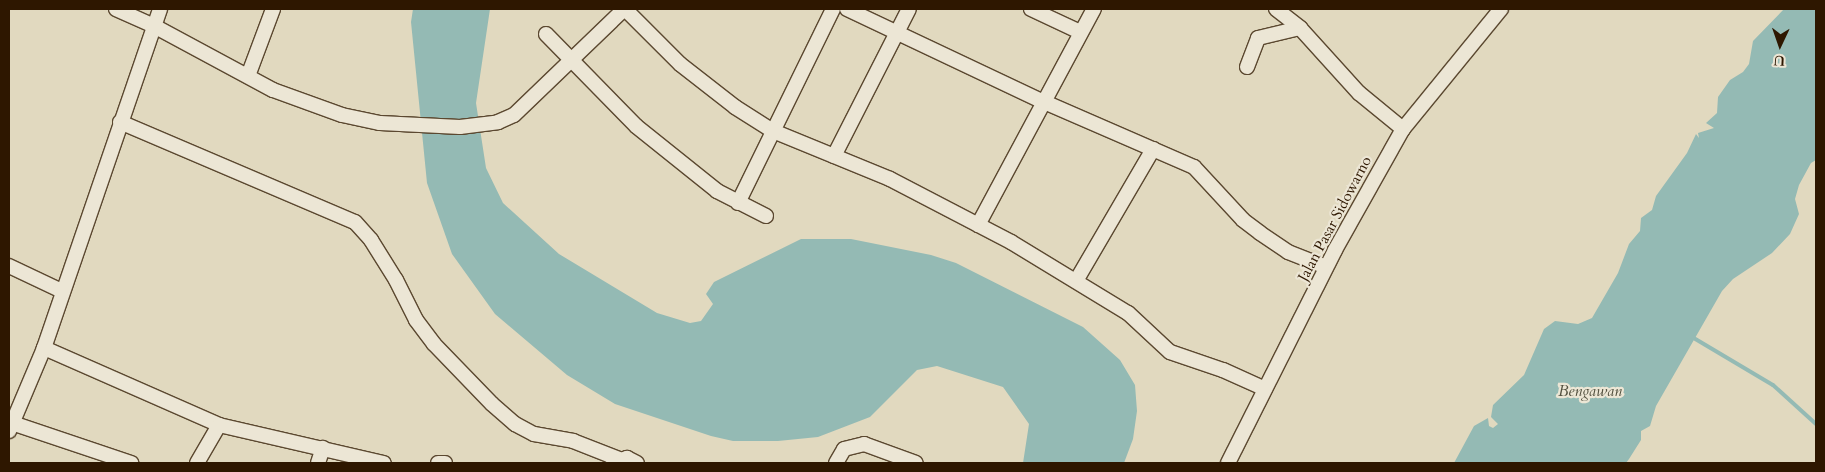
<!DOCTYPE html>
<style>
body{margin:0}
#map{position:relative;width:1825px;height:472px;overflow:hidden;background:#e1d9bf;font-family:Cardo,serif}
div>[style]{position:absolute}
.water>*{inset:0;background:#94bab4}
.stream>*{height:4px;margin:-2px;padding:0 2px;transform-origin:2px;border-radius:2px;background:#94bab4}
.roads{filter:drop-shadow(1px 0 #5b4830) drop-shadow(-1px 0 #5b4830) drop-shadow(0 1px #5b4830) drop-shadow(0 -1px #5b4830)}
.street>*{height:14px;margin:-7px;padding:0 7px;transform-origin:7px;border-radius:7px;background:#ece6d5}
span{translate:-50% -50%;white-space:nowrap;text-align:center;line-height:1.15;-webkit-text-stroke:4.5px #ece6d5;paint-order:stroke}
.street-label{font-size:15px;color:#2e1700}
.water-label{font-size:16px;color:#52503f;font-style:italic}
.frame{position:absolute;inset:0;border:10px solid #2e1700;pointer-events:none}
.north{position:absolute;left:1755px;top:20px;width:50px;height:50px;-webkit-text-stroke:4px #ece6d5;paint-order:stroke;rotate:183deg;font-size:14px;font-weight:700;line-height:20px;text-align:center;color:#2e1700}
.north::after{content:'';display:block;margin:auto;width:18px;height:22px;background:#2e1700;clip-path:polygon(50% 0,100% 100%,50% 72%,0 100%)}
</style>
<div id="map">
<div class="water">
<div style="clip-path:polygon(413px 9px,490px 9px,476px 103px,486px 168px,503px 203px,559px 254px,657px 313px,690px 323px,701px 321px,713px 304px,706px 294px,714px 282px,801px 239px,851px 239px,931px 255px,956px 263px,1083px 327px,1120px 360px,1135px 385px,1137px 411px,1133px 439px,1124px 463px,1023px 463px,1029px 424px,1003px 387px,937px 366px,917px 370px,870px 417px,818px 437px,778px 441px,733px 441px,711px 436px,615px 404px,567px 375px,495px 314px,452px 254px,427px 183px,411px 22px)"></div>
<div style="clip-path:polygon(1784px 9px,1816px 9px,1816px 160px,1811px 163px,1799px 185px,1795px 199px,1799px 214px,1790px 234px,1772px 253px,1733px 279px,1722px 291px,1656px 406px,1650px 426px,1641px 431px,1641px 440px,1629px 459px,1626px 463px,1454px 463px,1474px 426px,1488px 418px,1489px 426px,1493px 428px,1498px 424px,1491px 417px,1493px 405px,1524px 375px,1544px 329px,1555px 321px,1578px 324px,1592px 318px,1618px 273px,1629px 244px,1640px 231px,1641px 218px,1652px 210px,1656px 196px,1687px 153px,1696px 134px,1699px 138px,1698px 133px,1714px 128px,1706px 123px,1717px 113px,1718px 97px,1730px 80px,1743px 72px,1749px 64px,1753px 41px)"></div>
</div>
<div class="stream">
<div style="left:1692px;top:337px;width:94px;rotate:30.7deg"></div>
<div style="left:1773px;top:385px;width:58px;rotate:42.2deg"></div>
</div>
<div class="roads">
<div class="street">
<div style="left:116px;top:9px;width:42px;rotate:24.1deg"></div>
<div style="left:154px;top:26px;width:135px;rotate:28.3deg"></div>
<div style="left:273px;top:90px;width:73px;rotate:19.9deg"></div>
<div style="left:342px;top:115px;width:39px;rotate:12deg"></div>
<div style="left:380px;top:123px;width:80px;rotate:2.9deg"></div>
<div style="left:460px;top:127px;width:38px;rotate:-7deg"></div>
<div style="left:498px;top:122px;width:17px;rotate:-24deg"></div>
<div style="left:514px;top:115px;width:153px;rotate:-43.9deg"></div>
<div style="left:625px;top:9px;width:78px;rotate:45deg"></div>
<div style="left:680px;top:64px;width:70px;rotate:38deg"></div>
<div style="left:735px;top:107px;width:45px;rotate:32.3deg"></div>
<div style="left:773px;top:131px;width:126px;rotate:22.3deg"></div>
<div style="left:890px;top:179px;width:136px;rotate:27.5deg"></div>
<div style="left:1011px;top:242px;width:137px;rotate:31.3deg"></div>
<div style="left:1128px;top:313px;width:57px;rotate:42.9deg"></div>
<div style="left:1170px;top:352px;width:56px;rotate:18.8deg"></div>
<div style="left:1223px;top:370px;width:46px;rotate:24.3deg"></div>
<div style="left:847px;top:9px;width:216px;rotate:25.3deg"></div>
<div style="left:1042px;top:101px;width:166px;rotate:23.5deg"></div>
<div style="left:1194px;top:167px;width:72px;rotate:47.2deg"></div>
<div style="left:1243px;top:220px;width:21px;rotate:37deg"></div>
<div style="left:1260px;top:233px;width:34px;rotate:34deg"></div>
<div style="left:1288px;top:252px;width:41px;rotate:21.5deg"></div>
<div style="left:1031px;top:9px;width:54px;rotate:25.1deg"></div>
<div style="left:1276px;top:9px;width:31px;rotate:38deg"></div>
<div style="left:1300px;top:28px;width:88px;rotate:47.8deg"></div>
<div style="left:1359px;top:93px;width:57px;rotate:39.3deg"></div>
<div style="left:546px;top:34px;width:129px;rotate:45.6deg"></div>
<div style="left:636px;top:126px;width:104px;rotate:38.7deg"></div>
<div style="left:717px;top:191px;width:55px;rotate:27deg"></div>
<div style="left:1247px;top:67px;width:31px;rotate:-69deg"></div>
<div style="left:1258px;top:38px;width:43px;rotate:-13.4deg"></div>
<div style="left:248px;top:76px;width:72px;rotate:-69.5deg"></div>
<div style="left:120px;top:122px;width:255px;rotate:23.1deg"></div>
<div style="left:355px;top:222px;width:24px;rotate:48deg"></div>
<div style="left:371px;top:240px;width:47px;rotate:58deg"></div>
<div style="left:396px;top:280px;width:45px;rotate:63.4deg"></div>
<div style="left:416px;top:320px;width:30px;rotate:53deg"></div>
<div style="left:434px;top:344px;width:83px;rotate:46deg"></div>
<div style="left:492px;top:404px;width:30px;rotate:41deg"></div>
<div style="left:515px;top:424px;width:21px;rotate:28deg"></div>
<div style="left:534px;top:434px;width:40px;rotate:10deg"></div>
<div style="left:573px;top:441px;width:49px;rotate:21.4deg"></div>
<div style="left:834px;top:156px;width:165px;rotate:-63deg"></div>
<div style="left:738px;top:203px;width:216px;rotate:-63.9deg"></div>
<div style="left:978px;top:225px;width:245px;rotate:-61.8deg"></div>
<div style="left:9px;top:266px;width:59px;rotate:25.3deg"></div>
<div style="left:1076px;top:281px;width:153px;rotate:-59.7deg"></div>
<div style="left:44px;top:348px;width:191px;rotate:23.7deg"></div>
<div style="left:219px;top:425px;width:169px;rotate:13deg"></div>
<div style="left:12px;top:423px;width:126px;rotate:18.6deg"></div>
<div style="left:9px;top:431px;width:90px;rotate:-67.1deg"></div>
<div style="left:44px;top:348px;width:358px;rotate:-71.1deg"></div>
<div style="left:197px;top:463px;width:44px;rotate:-59.9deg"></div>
<div style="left:318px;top:463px;width:16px;rotate:-72deg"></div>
<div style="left:438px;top:463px;width:7px"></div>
<div style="left:613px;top:463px;width:15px;rotate:-20deg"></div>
<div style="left:627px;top:458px;width:11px;rotate:27deg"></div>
<div style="left:836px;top:463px;width:16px;rotate:-60deg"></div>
<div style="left:844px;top:449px;width:21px;rotate:-14deg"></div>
<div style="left:864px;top:444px;width:55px;rotate:20.1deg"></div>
<div style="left:1228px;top:463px;width:238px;rotate:-63.3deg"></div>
<div style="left:1335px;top:250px;width:139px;rotate:-60.7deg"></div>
<div style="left:1403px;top:129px;width:155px;rotate:-50.8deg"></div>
</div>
</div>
<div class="street-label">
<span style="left:1335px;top:219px;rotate:-62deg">Jalan Pasar Sidowarno</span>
</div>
<div class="water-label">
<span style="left:1590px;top:391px">Bengawan</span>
</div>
<div class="frame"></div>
<div class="north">U</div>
</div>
